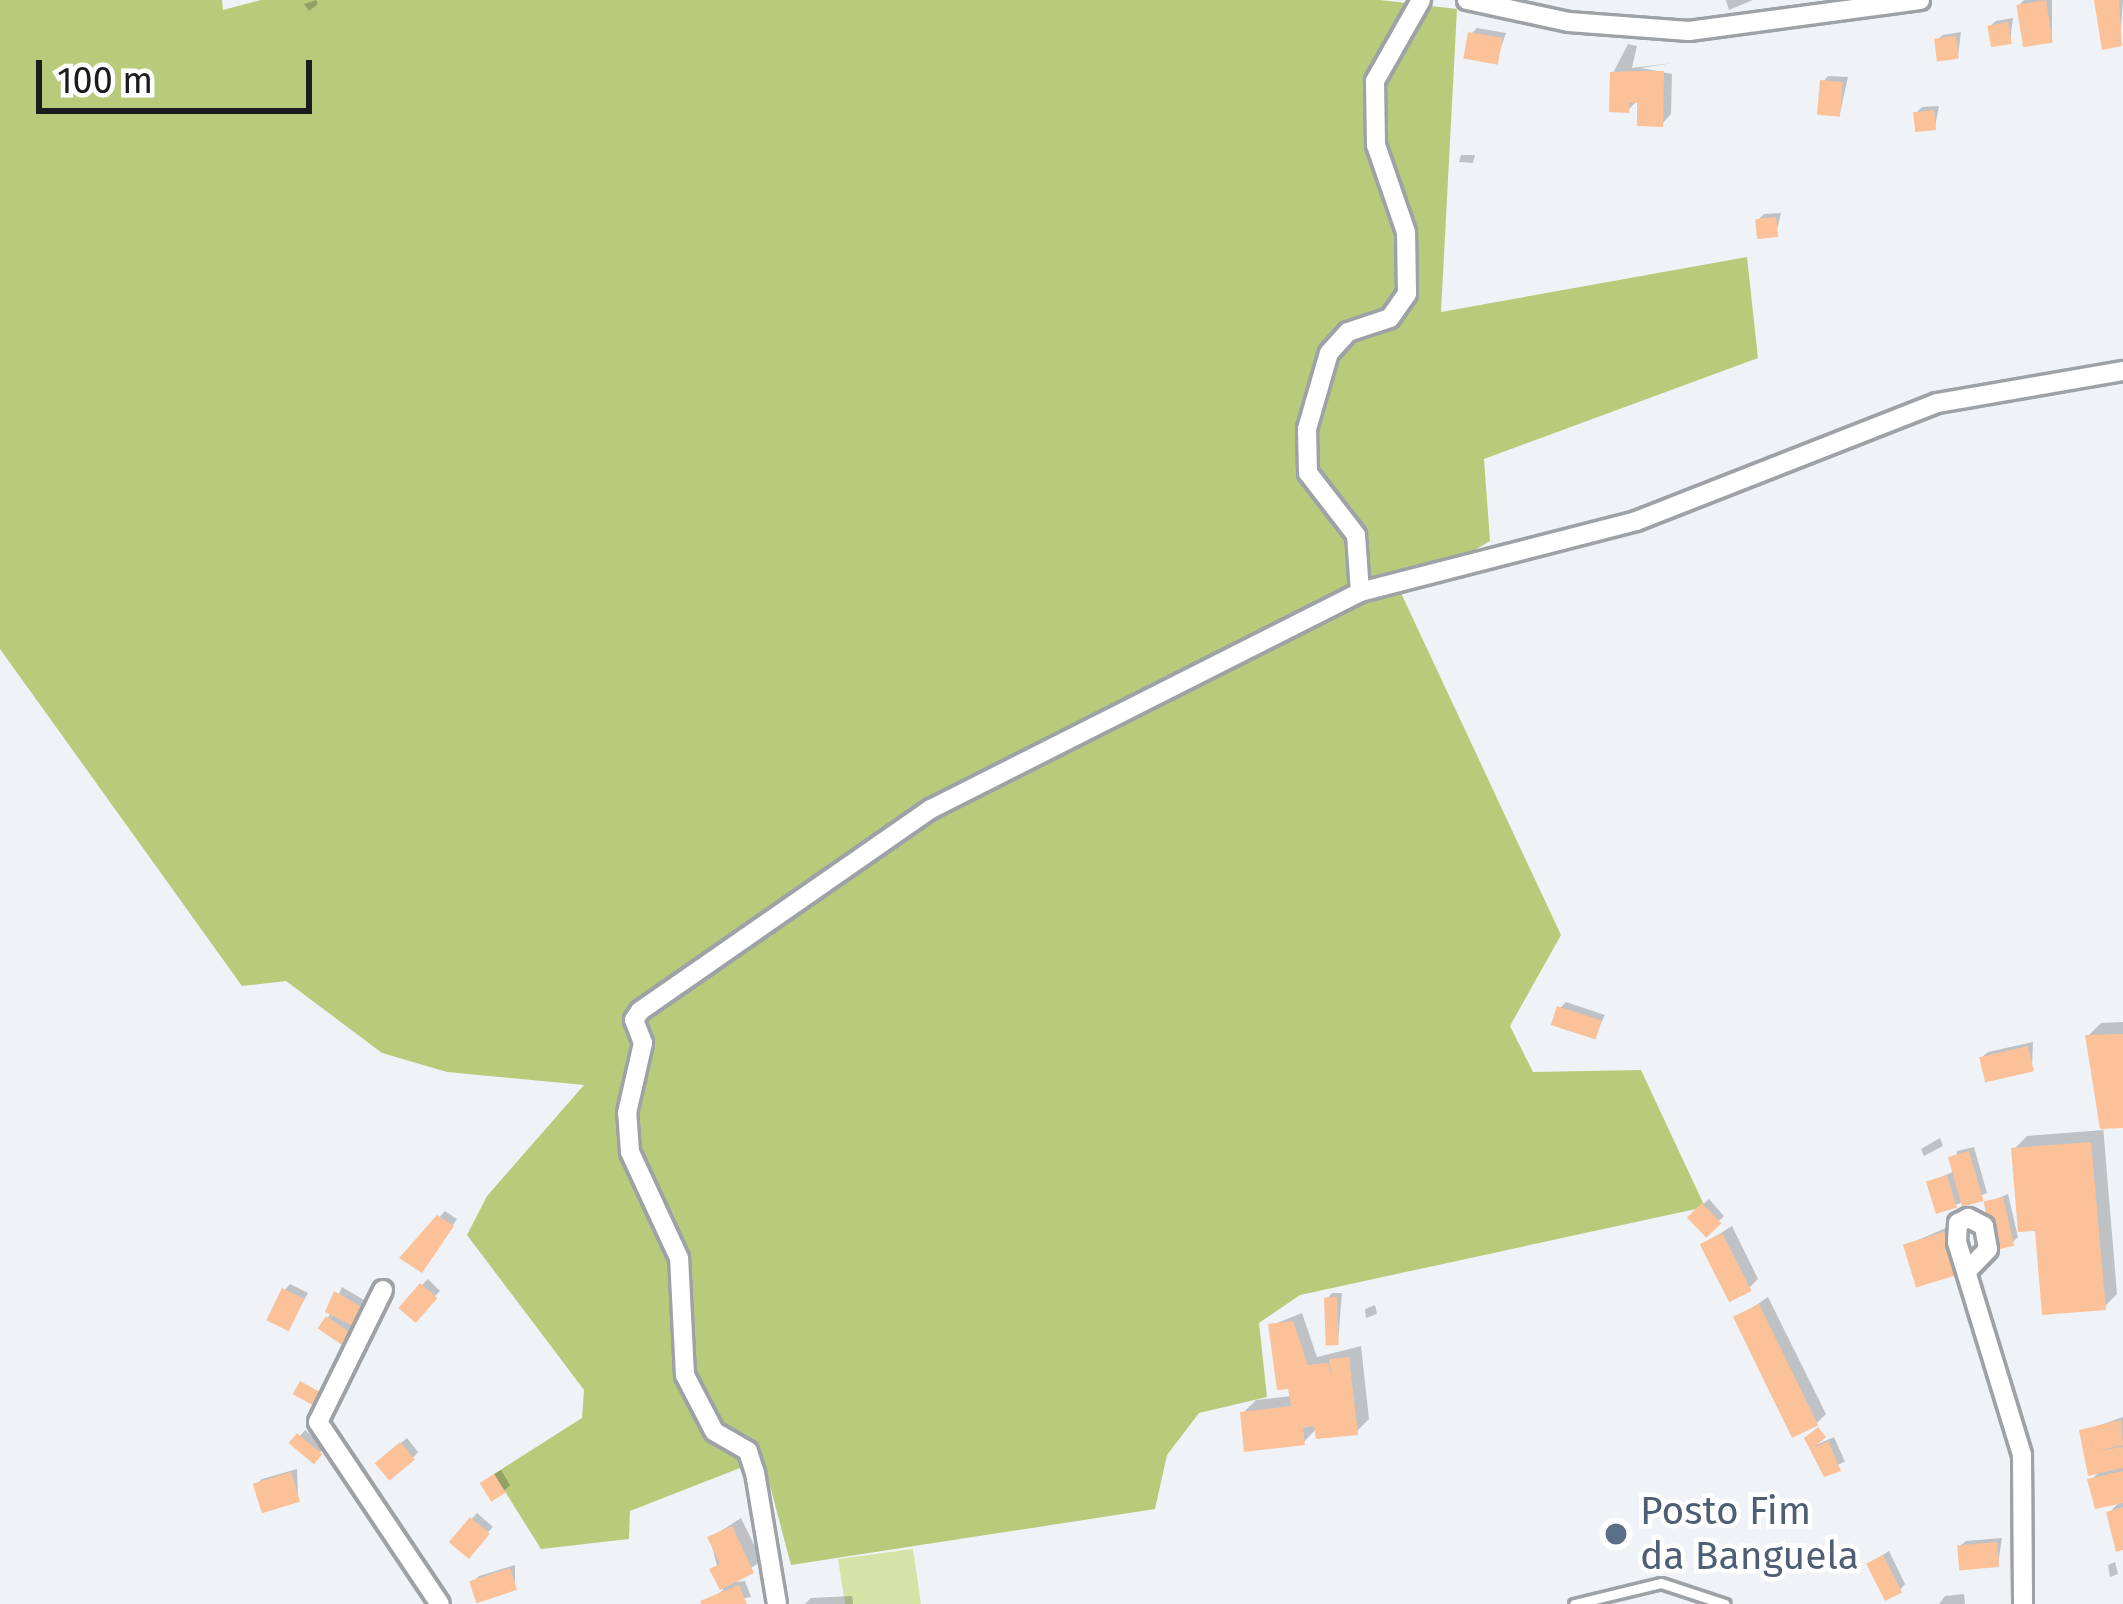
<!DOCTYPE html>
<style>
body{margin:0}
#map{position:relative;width:2123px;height:1604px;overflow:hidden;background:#eff3f7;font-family:"Fira Sans",sans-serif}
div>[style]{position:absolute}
.green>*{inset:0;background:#d4e4a7}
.forest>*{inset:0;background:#b8cb7b}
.shadow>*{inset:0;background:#0003;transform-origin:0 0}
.building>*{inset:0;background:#fbc199;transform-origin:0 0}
.roads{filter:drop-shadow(3px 0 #9ea2a6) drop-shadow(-3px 0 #9ea2a6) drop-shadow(0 3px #9ea2a6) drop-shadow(0 -3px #9ea2a6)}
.lane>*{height:9px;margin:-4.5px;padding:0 4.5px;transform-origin:4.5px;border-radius:4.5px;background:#fff}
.street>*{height:18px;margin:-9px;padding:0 9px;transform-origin:9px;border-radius:9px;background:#fff}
.dots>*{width:33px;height:33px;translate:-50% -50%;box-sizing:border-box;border:6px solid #fff;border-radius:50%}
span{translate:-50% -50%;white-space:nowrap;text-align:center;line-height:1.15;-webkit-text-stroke:9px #fff;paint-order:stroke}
.service-label{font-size:39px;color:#4e5e75}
.left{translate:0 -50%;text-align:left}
.scale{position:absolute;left:36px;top:60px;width:276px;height:54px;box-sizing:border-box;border:6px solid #1a1c1d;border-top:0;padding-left:15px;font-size:36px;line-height:42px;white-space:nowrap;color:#1a1c1d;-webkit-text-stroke:9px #fff;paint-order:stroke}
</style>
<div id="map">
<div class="green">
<div style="clip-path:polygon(913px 1549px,921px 1604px,845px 1604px,838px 1559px)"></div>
</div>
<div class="forest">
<div style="clip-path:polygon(0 0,222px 0,223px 10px,261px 0,1380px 0,1457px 9px,1441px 312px,1747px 257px,1758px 358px,1484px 459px,1490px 541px,1401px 593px,1561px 935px,1510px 1026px,1533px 1072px,1641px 1070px,1705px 1207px,1300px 1295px,1259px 1323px,1267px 1397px,1199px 1413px,1167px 1455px,1155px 1509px,791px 1565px,763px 1459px,630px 1511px,629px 1539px,541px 1549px,494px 1474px,582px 1418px,584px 1390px,467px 1235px,487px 1196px,584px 1085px,447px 1072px,382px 1053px,286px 981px,242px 986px,0 649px)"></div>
</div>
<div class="shadow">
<div style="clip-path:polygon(316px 0,318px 4px,309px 11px,304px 4px)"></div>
<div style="clip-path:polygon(1726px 0,1753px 0,1729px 10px)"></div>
<div style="clip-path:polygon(2024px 0,2052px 0,2052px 40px,2020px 4px)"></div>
<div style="clip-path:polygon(2097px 0,2123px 0,2120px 43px)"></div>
<div style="clip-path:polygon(2013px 18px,2010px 41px,1990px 26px,1996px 21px)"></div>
<div style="clip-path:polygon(1477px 28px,1506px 33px,1496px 62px,1471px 34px)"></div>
<div style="clip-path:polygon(1961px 32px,1958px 56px,1937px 40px,1943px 35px)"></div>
<div style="clip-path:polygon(1628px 44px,1637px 46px,1632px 68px,1673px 63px,1641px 68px,1672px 74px,1671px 114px,1662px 124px,1638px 100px,1628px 110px,1613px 73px)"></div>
<div style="clip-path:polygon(1828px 76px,1848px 77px,1840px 113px,1823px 82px)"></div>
<div style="clip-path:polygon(1939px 106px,1935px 127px,1916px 113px,1922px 107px)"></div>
<div style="clip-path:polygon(1461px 155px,1475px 155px,1473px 163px,1459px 162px)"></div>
<div style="clip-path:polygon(1781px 213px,1776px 234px,1758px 220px,1764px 214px)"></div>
<div style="clip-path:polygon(1566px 1002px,1605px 1015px,1594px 1037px,1560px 1008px)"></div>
<div style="clip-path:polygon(2123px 1022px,2123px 1125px,2103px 1126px,2117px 1294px,2104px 1307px,2038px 1228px,2014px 1149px,2027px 1136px,2103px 1130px,2088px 1036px,2101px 1023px)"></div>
<div style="clip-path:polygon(2033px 1042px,2032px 1068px,1982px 1057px,1988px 1052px)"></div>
<div style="clip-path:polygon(1940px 1138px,1943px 1146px,1924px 1156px,1921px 1149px)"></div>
<div style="clip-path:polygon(1974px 1147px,1987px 1193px,1955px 1205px,1929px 1182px,1955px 1171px,1957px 1151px)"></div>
<div style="clip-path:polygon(2008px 1194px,2018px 1237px,2012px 1243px,1987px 1203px)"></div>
<div style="left:1709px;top:1199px;width:23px;height:27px;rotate:49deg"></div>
<div style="clip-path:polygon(445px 1211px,457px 1219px,427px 1264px,404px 1257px)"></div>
<div style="clip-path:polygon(1953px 1225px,1965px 1263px,1955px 1272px,1906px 1245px)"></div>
<div style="clip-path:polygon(1732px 1226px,1758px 1279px,1749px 1288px,1703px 1244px)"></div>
<div style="left:428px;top:1279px;width:17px;height:39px;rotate:45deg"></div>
<div style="clip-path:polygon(290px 1284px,308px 1293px,288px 1328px,285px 1290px)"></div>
<div style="clip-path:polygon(342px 1287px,374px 1306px,356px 1343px,328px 1318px)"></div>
<div style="clip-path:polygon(1332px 1293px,1342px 1293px,1338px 1342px,1327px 1299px)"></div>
<div style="clip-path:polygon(1768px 1297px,1826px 1414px,1817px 1423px,1737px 1318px)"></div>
<div style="clip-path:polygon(1375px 1305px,1377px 1314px,1366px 1318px,1365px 1309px)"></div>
<div style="clip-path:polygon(1302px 1313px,1317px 1357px,1361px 1346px,1369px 1419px,1356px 1432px,1317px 1428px,1304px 1442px,1243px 1413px,1256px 1400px,1292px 1396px,1272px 1325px)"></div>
<div style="clip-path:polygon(2123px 1417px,2123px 1547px,2109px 1513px,2121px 1500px,2091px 1480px,2101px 1470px,2083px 1431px)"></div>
<div style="left:305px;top:1430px;width:26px;height:18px;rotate:40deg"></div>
<div style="left:1834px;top:1437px;width:27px;height:21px;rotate:66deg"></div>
<div style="clip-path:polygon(407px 1438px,418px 1452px,413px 1458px,384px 1457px)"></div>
<div style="clip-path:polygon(297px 1469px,298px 1499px,256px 1485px,262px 1479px)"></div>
<div style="clip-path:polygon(501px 1470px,510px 1485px,504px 1491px,488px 1478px)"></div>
<div style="left:477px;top:1513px;width:21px;height:38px;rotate:41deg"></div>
<div style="clip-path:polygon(741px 1518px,762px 1561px,727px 1583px,745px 1581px,751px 1597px,705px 1604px,723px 1590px,710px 1538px)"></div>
<div style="clip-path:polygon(2002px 1538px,1998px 1564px,1960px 1546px,1966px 1541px)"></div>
<div style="clip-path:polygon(1889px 1551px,1905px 1584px,1900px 1590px,1870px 1563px)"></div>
<div style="clip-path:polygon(2115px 1562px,2118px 1574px,2110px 1577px,2108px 1565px)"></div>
<div style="clip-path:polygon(515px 1565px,515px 1587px,473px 1582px,479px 1576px)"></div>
<div style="clip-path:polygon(1964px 1594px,1965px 1604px,1939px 1604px,1945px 1596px)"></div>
<div style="clip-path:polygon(852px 1596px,853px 1604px,805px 1604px,811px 1598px)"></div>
</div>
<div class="building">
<div style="left:2046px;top:0;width:43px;height:30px;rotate:81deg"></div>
<div style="clip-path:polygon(2094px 0,2119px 0,2122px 46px,2102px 50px)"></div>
<div style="left:2008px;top:22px;width:22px;height:21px;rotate:80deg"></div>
<div style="left:1468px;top:32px;width:35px;height:27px;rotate:10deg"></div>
<div style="left:1956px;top:36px;width:23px;height:22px;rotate:83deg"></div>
<div style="clip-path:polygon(1637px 71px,1664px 71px,1663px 127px,1637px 126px,1637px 103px,1630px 103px,1629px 113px,1609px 112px,1610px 72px)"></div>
<div style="left:1820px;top:80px;width:23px;height:35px;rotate:5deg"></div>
<div style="left:1934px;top:110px;width:20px;height:21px;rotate:84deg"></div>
<div style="left:1776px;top:217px;width:20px;height:21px;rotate:84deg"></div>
<div style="left:1557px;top:1006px;width:47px;height:20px;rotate:18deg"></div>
<div style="clip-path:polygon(2123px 1034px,2123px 1128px,2100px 1129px,2085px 1035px)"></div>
<div style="left:2028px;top:1046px;width:26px;height:50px;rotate:77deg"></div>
<div style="clip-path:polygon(2091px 1142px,2106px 1310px,2042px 1315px,2035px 1231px,2018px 1232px,2011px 1148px)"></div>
<div style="left:1969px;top:1151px;width:52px;height:22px;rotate:74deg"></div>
<div style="left:1947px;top:1175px;width:34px;height:22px;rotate:73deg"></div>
<div style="left:2003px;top:1197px;width:50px;height:20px;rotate:77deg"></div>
<div style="left:1702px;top:1203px;width:28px;height:21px;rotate:46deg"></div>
<div style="clip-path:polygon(437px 1215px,454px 1226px,422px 1273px,399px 1258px)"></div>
<div style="left:1944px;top:1232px;width:45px;height:43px;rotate:73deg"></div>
<div style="left:1722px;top:1233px;width:65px;height:25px;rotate:63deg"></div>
<div style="left:420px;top:1283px;width:23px;height:33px;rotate:41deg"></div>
<div style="left:282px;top:1288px;width:25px;height:36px;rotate:26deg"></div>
<div style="clip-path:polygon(334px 1291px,370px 1312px,361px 1330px,325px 1312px)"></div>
<div style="left:1337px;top:1297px;width:48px;height:13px;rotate:88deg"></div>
<div style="left:1759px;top:1304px;width:135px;height:29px;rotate:64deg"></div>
<div style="left:326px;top:1316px;width:41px;height:15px;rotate:34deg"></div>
<div style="clip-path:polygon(1293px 1321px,1308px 1365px,1328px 1363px,1332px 1378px,1329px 1359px,1349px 1357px,1358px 1435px,1316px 1439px,1314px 1426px,1303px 1428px,1305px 1445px,1244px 1452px,1240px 1412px,1291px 1406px,1288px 1389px,1277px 1390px,1268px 1324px)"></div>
<div style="left:300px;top:1381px;width:25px;height:15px;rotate:29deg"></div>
<div style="clip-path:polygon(2121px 1420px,2123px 1445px,2096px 1451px,2123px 1447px,2123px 1468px,2088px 1476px,2079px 1430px)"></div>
<div style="clip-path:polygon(1818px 1427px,1826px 1437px,1813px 1448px,1828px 1441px,1841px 1471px,1824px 1477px,1804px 1438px)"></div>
<div style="left:297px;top:1433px;width:33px;height:13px;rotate:40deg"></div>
<div style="left:400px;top:1442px;width:23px;height:33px;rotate:50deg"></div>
<div style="clip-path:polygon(2123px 1471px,2123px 1503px,2095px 1509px,2087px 1479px)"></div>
<div style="left:291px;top:1472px;width:31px;height:40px;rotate:73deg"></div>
<div style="left:494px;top:1474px;width:22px;height:17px;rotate:58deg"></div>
<div style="clip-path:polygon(2123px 1507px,2123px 1550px,2116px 1552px,2106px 1512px)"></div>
<div style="left:470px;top:1517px;width:26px;height:33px;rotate:40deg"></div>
<div style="clip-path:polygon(732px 1526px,754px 1573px,720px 1590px,709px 1569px,720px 1564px,707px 1537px)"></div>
<div style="left:1997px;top:1542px;width:25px;height:40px;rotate:85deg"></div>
<div style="left:1883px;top:1555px;width:42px;height:19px;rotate:63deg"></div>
<div style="left:510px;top:1568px;width:23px;height:43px;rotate:72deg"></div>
<div style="clip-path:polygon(739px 1585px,747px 1604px,701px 1604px,700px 1601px)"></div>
</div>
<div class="roads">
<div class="lane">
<div style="left:1574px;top:1604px;width:89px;rotate:-13.6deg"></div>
<div style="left:1661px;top:1583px;width:67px;rotate:18.2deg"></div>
</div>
<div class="street">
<div style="left:1467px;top:0;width:104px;rotate:12.2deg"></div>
<div style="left:1569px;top:22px;width:120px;rotate:4.3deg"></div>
<div style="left:1689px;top:31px;width:233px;rotate:-7.6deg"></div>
<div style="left:1360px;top:592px;width:57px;rotate:-94deg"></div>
<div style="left:1356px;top:535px;width:78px;rotate:-127.7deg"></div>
<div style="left:1308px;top:473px;width:44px;rotate:-91.3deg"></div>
<div style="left:1307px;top:429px;width:79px;rotate:-73.9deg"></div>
<div style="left:1329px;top:353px;width:28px;rotate:-48deg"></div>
<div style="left:1348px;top:332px;width:44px;rotate:-18.4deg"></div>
<div style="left:1390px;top:318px;width:29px;rotate:-55deg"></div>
<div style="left:1407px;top:294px;width:62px;rotate:-90.9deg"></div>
<div style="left:1406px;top:232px;width:92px;rotate:-109deg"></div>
<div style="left:1376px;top:145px;width:64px;rotate:-90.9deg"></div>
<div style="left:1375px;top:81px;width:93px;rotate:-60.4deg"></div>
<div style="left:1967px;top:1271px;width:30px;rotate:-46deg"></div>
<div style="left:1988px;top:1249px;width:23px;rotate:-100deg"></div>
<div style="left:1984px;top:1226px;width:18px;rotate:-153deg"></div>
<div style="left:1968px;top:1218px;width:11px;rotate:153deg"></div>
<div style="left:1958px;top:1223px;width:19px;rotate:93deg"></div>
<div style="left:1957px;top:1242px;width:223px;rotate:73deg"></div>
<div style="left:2022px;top:1455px;width:149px;rotate:89.6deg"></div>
<div style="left:383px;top:1290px;width:147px;rotate:116.2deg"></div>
<div style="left:318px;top:1422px;width:219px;rotate:56.2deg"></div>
<div style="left:777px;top:1604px;width:133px;rotate:-99.5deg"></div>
<div style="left:755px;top:1473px;width:23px;rotate:-108deg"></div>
<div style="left:748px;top:1451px;width:39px;rotate:-150deg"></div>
<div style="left:714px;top:1431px;width:63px;rotate:-117.4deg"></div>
<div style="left:685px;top:1375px;width:117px;rotate:-92.9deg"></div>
<div style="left:679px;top:1258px;width:117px;rotate:-114.8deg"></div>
<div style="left:630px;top:1152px;width:39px;rotate:-94deg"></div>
<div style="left:627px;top:1113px;width:72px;rotate:-77.1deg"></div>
<div style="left:643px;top:1043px;width:25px;rotate:-111deg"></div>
<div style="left:634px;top:1020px;width:11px;rotate:-56deg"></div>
<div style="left:640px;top:1011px;width:354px;rotate:-34.8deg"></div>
<div style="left:931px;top:809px;width:481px;rotate:-26.8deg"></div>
<div style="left:1360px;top:592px;width:285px;rotate:-14.4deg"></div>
<div style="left:1636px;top:521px;width:323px;rotate:-21.4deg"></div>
<div style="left:1937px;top:403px;width:189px;rotate:-9.8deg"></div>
</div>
</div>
<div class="dots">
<div style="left:1616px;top:1534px;background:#5c6f8a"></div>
</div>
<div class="service-label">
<span class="left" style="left:1640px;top:1534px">Posto Fim<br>da Banguela</span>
</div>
<div class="scale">100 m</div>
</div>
